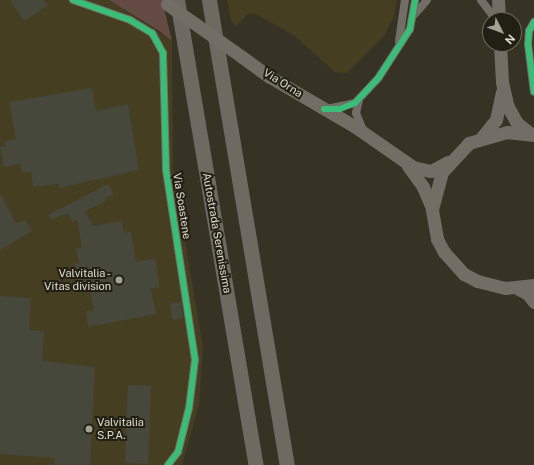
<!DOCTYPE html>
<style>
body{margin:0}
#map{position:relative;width:534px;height:465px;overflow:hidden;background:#363325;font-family:"Public Sans",sans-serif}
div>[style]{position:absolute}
.built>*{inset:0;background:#453e20}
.green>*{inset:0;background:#634a42}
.building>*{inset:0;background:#46483c;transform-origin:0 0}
.street>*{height:8px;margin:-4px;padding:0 4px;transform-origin:4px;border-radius:4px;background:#726e67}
.primary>*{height:13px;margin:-6.5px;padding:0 6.5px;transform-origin:6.5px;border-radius:6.5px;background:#726e65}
.highway>*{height:15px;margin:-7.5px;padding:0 7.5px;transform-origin:7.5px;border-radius:7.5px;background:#6e6a61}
.primary-bridge>*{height:13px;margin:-6.5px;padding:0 6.5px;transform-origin:6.5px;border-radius:6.5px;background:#726e65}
.cycleway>*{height:6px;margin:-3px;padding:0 3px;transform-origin:3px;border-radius:3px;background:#3abd76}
.dots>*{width:11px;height:11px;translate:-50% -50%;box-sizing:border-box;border:2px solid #221f14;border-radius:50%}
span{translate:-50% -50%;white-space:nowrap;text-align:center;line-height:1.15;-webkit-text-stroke:4px #221f14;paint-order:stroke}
.street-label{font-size:11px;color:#e0ddce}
.poi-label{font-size:11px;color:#e0ddce}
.right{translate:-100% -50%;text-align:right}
.left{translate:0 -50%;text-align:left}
.north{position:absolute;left:482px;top:12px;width:40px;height:40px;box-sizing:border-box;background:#221f14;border:1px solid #6e6b5e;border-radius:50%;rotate:132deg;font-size:11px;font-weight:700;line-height:16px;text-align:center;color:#e0ddce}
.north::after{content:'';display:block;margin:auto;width:14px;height:18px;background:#a4a293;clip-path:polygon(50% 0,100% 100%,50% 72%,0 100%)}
</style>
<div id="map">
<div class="built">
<div style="clip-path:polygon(0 0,109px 0,172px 41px,173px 169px,203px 347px,199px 405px,182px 465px,0 465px)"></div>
<div style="clip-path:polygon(227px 0,397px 0,393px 19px,384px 36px,347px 73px,335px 72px,295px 36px,256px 14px,249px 13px,236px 26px,231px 21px)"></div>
</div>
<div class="green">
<div style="clip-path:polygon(109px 0,162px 0,172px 41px,159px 31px)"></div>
</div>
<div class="building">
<div style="clip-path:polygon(10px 0,44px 0,48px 5px,24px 21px)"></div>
<div style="clip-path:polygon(92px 88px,96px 111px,128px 104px,139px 170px,59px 188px,58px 184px,33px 187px,31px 172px,22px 172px,20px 164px,4px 167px,0 147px,5px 146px,4px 142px,16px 139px,9px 102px)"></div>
<div style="clip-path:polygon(108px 184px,114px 194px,105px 198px,106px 201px,85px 211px,93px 226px,122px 221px,124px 233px,131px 232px,136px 262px,155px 258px,160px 287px,151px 289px,156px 314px,88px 327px,86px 311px,94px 310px,89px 283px,79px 285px,75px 264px,79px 263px,76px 249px,82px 248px,77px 219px,72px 222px,68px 213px,51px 220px,48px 215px)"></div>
<div style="clip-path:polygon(0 193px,16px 223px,25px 220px,32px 231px,0 250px)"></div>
<div style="clip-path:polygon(0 296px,31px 298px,29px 330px,44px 331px,42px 361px,95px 367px,90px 465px,54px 465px,55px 458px,0 454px)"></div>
<div style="left:181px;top:302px;width:16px;height:11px;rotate:83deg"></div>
<div style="left:128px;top:385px;width:23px;height:78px;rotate:2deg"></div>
</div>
<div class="street">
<div style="left:73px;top:0;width:60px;rotate:19.3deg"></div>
<div style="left:130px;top:20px;width:26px;rotate:31deg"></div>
<div style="left:152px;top:33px;width:23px;rotate:61deg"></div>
<div style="left:163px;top:53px;width:117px;rotate:88.5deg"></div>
<div style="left:166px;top:170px;width:192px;rotate:81.3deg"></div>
<div style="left:195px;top:360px;width:48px;rotate:97.1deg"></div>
<div style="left:189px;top:408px;width:45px;rotate:104deg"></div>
<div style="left:178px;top:452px;width:16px;rotate:128deg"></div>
<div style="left:481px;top:0;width:25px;rotate:53deg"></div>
<div style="left:415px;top:14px;width:18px;rotate:-49deg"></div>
<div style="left:534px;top:22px;width:10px;rotate:119deg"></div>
<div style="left:529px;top:31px;width:13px;rotate:94deg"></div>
<div style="left:528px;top:44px;width:48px;rotate:82.9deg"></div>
<div style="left:399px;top:41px;width:41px;rotate:-81.7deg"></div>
<div style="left:359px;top:100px;width:13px;rotate:103deg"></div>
<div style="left:356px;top:113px;width:18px;rotate:68deg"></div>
<div style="left:327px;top:109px;width:29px;rotate:-12deg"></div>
<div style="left:355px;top:103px;width:35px;rotate:-47deg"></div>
<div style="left:379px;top:77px;width:57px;rotate:-57.1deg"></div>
<div style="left:410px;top:29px;width:29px;rotate:-80deg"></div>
</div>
<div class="primary">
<div style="left:498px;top:0;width:20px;rotate:87deg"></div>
<div style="left:500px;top:44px;width:38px;rotate:87deg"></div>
<div style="left:502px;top:82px;width:26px;rotate:77deg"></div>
<div style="left:508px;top:107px;width:18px;rotate:61deg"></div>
<div style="left:517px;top:123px;width:18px;rotate:38deg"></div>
<div style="left:242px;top:57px;width:34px;rotate:36deg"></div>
<div style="left:270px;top:77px;width:97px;rotate:30.3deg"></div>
<div style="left:354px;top:126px;width:72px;rotate:34.8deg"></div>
<div style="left:413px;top:167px;width:18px;rotate:13deg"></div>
<div style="left:431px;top:171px;width:19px;rotate:-28deg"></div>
<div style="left:534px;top:135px;width:27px;rotate:-174deg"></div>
<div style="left:507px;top:132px;width:40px;rotate:164deg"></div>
<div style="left:469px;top:143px;width:40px;rotate:133deg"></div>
<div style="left:442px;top:172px;width:39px;rotate:105deg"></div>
<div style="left:432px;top:210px;width:29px;rotate:80deg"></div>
<div style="left:437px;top:239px;width:15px;rotate:62deg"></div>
<div style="left:444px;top:252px;width:30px;rotate:48deg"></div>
<div style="left:464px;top:274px;width:15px;rotate:28deg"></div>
<div style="left:477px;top:281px;width:29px;rotate:14deg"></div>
<div style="left:505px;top:288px;width:29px;rotate:-6deg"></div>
<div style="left:482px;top:137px;width:22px;rotate:-51deg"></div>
<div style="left:496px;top:120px;width:29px;rotate:-78deg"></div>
<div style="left:408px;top:166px;width:26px;rotate:54deg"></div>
<div style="left:423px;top:187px;width:21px;rotate:67deg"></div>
<div style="left:517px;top:288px;width:13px;rotate:29deg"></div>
<div style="left:528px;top:294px;width:10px;rotate:53deg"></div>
</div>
<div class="highway">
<div style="left:177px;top:0;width:472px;rotate:80.4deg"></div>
<div style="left:209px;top:0;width:471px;rotate:80.5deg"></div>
</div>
<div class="primary-bridge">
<div style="left:167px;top:4px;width:92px;rotate:35.2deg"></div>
</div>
<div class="cycleway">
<div style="left:73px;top:0;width:60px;rotate:19.3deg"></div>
<div style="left:130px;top:20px;width:26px;rotate:31deg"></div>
<div style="left:152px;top:33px;width:23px;rotate:61deg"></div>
<div style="left:163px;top:53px;width:117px;rotate:88.5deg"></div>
<div style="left:166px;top:170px;width:192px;rotate:81.3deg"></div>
<div style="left:195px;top:360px;width:48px;rotate:97.1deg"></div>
<div style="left:189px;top:408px;width:45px;rotate:104deg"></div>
<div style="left:178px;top:452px;width:16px;rotate:128deg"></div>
<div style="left:534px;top:22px;width:10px;rotate:119deg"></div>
<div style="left:529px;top:31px;width:13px;rotate:94deg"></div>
<div style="left:528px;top:44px;width:48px;rotate:82.9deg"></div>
<div style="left:324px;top:109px;width:16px"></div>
<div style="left:340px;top:109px;width:16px;rotate:-22deg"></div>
<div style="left:355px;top:103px;width:35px;rotate:-47deg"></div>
<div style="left:379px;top:77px;width:57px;rotate:-57.1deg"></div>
<div style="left:410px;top:29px;width:29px;rotate:-80deg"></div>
</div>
<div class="dots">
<div style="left:119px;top:280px;background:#a4a293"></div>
<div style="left:89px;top:429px;background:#a4a293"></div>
</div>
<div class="street-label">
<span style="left:283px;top:83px;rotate:32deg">Via Orna</span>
<span style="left:182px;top:206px;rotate:81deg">Via Soastene</span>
<span style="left:217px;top:233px;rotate:80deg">Autostrada Serenissima</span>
</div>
<div class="poi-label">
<span class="right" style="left:111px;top:280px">Valvitalia -<br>Vitas division</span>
<span class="left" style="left:97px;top:429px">Valvitalia<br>S.P.A.</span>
</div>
<div class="north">N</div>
</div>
